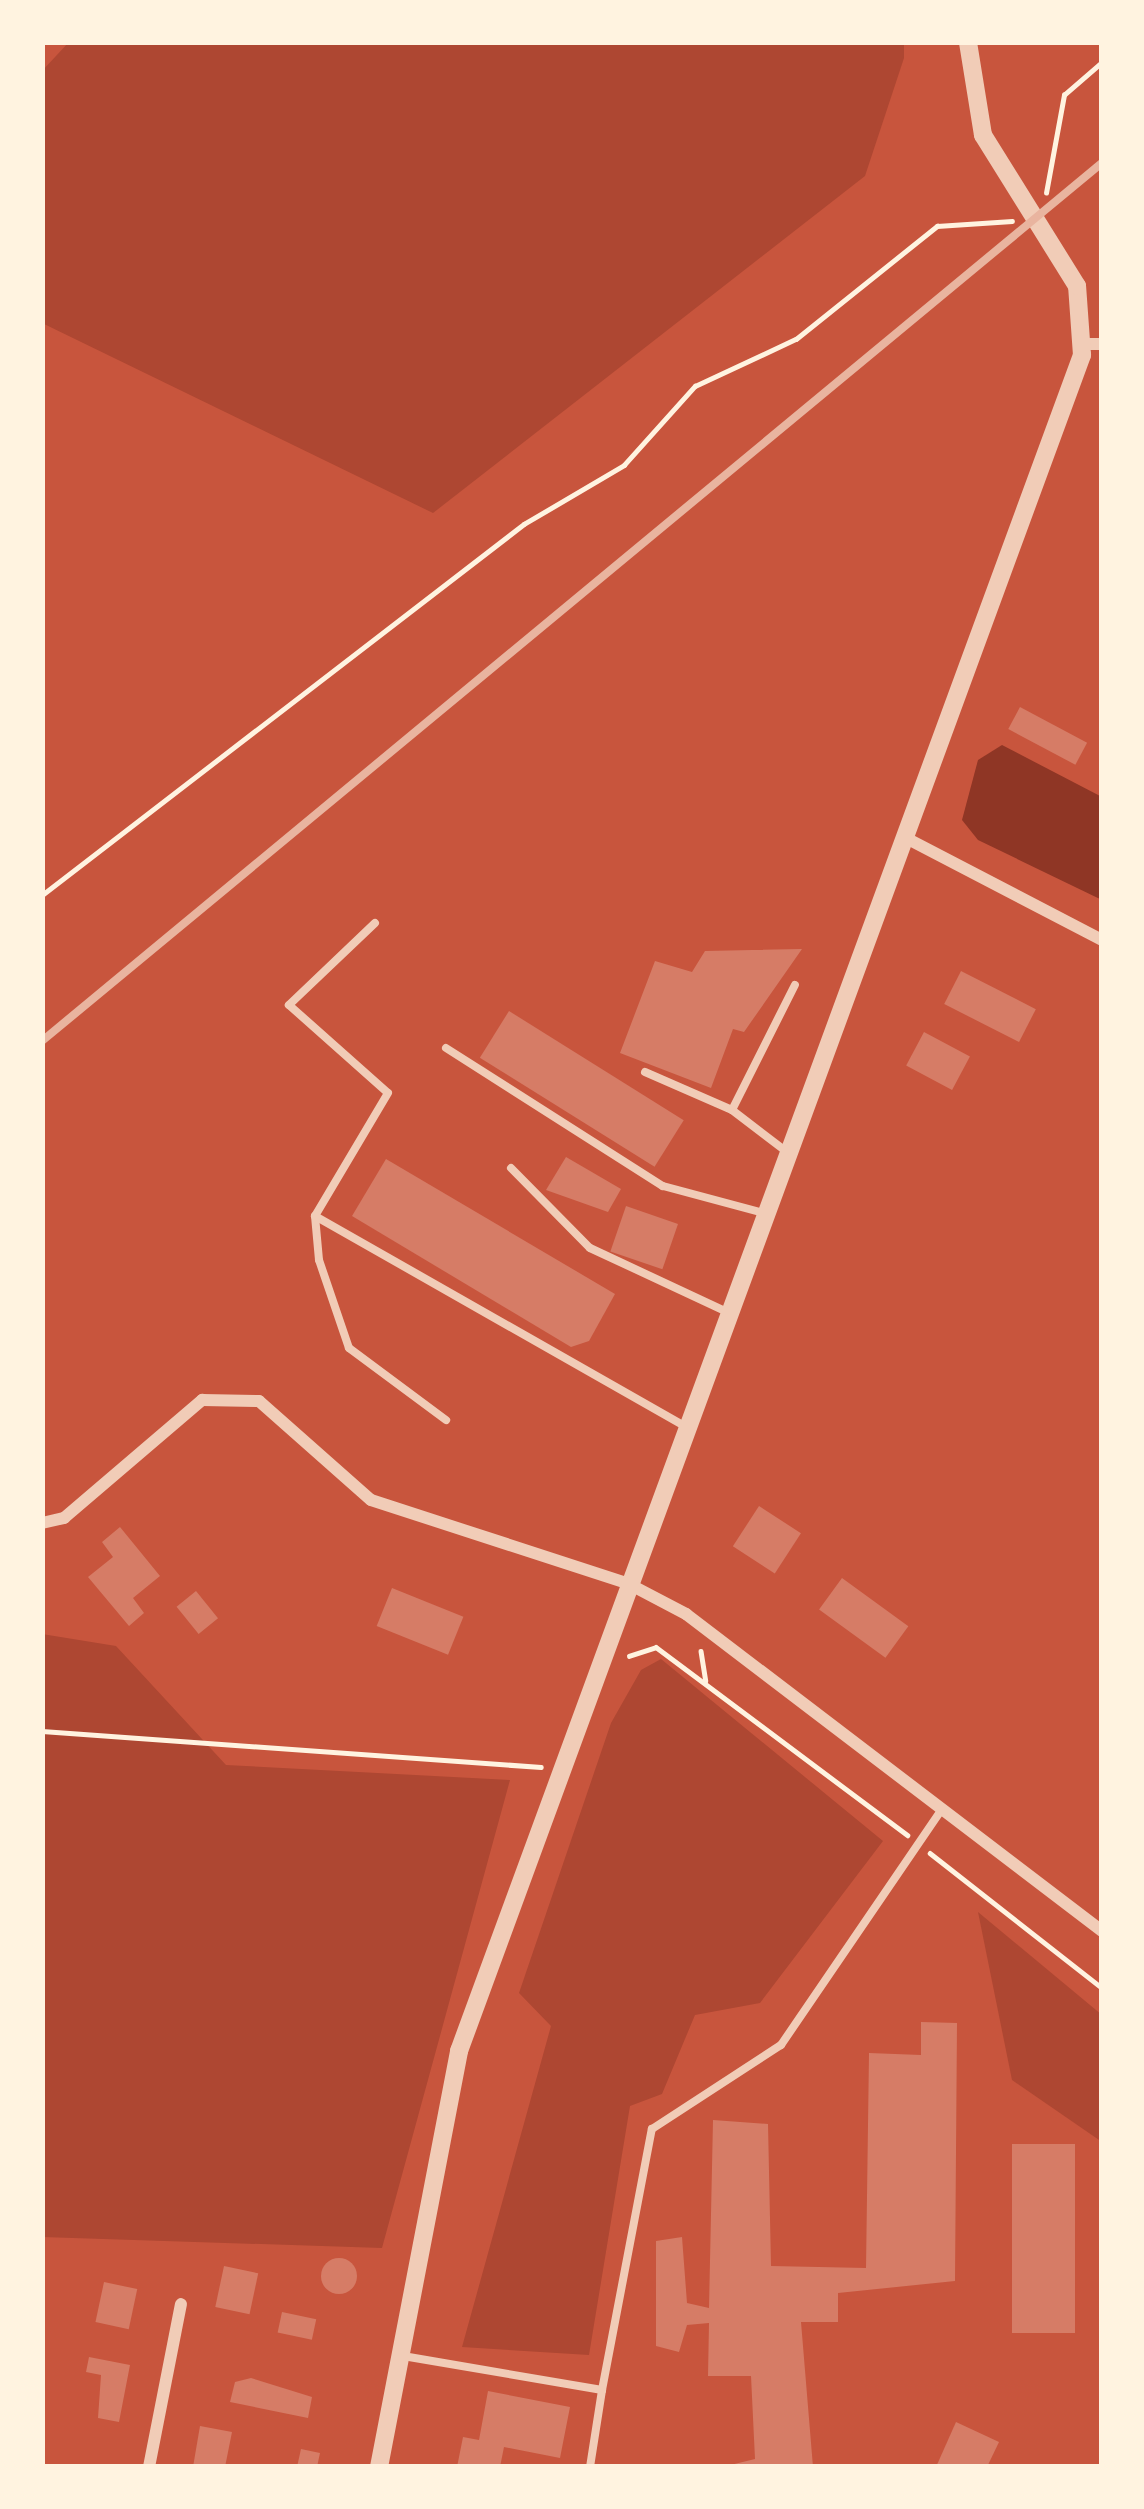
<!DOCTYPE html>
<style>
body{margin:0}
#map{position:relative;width:1144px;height:2509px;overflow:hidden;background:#c8553d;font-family:"PT Sans Narrow",sans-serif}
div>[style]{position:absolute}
.green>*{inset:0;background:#ae4732}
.water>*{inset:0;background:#8f3625}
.building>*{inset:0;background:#d67c66;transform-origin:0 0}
.round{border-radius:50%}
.path>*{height:4.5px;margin:-2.25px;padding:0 2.25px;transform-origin:2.25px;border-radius:2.25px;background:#fff3e0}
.service>*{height:8px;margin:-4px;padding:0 4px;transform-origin:4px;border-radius:4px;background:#f1ccb7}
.minor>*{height:12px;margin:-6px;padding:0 6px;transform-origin:6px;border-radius:6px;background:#f1ccb7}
.tertiary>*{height:18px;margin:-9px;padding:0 9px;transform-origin:9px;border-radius:9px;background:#f1ccb7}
.rail>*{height:8px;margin:-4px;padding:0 4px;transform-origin:4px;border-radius:4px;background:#e9b49f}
span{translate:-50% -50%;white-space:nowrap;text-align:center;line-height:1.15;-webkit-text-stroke:9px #fff3e0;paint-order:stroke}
.frame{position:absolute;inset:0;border:45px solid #fff3e0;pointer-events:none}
</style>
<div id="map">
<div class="green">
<div style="clip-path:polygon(69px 42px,904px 42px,904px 58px,865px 176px,433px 513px,42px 323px,42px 71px)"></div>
<div style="clip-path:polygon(42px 1634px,116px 1646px,226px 1765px,510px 1780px,382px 2248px,42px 2237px)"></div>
<div style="clip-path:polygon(661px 1659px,883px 1841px,760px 2003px,695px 2015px,662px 2094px,630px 2106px,589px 2355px,462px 2347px,551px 2026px,519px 1993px,611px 1723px,641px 1670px)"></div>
<div style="clip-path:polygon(978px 1912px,1102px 2015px,1102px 2142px,1012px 2080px)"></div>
</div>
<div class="water">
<div style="clip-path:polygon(1002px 745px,1102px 797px,1102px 900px,978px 840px,962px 820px,978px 760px)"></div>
</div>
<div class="building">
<div style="left:1020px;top:707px;width:76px;height:25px;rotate:28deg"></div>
<div style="clip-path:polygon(802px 949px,744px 1032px,733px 1029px,711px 1088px,620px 1053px,655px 961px,692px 972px,705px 951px)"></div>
<div style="left:961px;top:971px;width:84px;height:37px;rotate:27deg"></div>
<div style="left:509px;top:1011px;width:206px;height:55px;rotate:32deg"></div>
<div style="left:924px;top:1032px;width:52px;height:38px;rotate:28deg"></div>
<div style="clip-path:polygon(566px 1157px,621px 1189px,608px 1212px,546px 1190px)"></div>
<div style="clip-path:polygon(386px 1159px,615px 1294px,589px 1341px,571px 1347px,352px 1216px)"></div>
<div style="left:626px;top:1206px;width:55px;height:48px;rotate:19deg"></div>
<div style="left:759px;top:1506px;width:50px;height:48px;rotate:33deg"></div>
<div style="clip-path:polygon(120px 1527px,160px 1576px,133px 1598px,144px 1613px,129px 1626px,88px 1577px,113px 1557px,102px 1542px)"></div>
<div style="left:842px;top:1578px;width:82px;height:39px;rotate:36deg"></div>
<div style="left:392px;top:1588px;width:77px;height:41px;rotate:22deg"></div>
<div style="left:196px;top:1591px;width:35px;height:25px;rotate:51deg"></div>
<div style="clip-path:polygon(921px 2022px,957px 2023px,955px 2281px,838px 2293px,838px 2322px,801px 2322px,813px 2467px,722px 2467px,755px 2459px,751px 2376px,708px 2376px,709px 2323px,687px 2325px,679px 2352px,656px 2346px,656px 2241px,682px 2237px,687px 2303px,709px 2308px,713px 2120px,768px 2124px,771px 2266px,866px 2268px,869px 2053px,921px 2055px)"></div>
<div style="left:1012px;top:2144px;width:63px;height:189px"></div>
<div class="round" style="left:321px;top:2258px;width:36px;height:36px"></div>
<div style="left:224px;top:2266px;width:35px;height:42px;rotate:12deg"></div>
<div style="left:104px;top:2282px;width:34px;height:41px;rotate:12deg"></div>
<div style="left:282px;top:2312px;width:35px;height:21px;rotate:12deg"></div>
<div style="clip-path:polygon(89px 2357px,130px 2365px,119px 2422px,98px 2418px,101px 2375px,86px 2372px)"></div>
<div style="clip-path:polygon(251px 2378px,312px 2397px,308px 2418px,230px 2402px,235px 2382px)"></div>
<div style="clip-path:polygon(488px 2391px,570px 2407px,560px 2458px,504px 2447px,500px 2467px,457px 2467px,463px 2437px,479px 2440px)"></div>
<div style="clip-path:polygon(956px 2422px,999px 2442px,987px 2467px,936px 2467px)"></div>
<div style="clip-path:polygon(200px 2426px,232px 2432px,225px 2467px,193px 2467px)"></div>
<div style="clip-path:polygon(301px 2449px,320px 2453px,317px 2467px,297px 2467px)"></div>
</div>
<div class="path">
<div style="left:1046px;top:193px;width:100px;rotate:-79.6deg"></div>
<div style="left:1064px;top:95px;width:50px;rotate:-41deg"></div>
<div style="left:42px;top:895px;width:608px;rotate:-37.59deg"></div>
<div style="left:524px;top:524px;width:116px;rotate:-30.5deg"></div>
<div style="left:624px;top:465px;width:106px;rotate:-48.1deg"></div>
<div style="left:695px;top:386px;width:111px;rotate:-25deg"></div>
<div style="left:796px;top:339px;width:181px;rotate:-38.7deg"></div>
<div style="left:937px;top:226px;width:75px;rotate:-3.8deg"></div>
<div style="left:701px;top:1651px;width:30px;rotate:81deg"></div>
<div style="left:629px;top:1656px;width:28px;rotate:-18deg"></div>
<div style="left:656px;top:1647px;width:314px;rotate:36.8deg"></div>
<div style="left:42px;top:1731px;width:500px;rotate:4.13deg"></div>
<div style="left:930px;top:1853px;width:219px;rotate:38.1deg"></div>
</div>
<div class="service">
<div style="left:375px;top:923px;width:119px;rotate:136.4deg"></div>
<div style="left:289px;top:1005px;width:132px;rotate:41.6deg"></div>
<div style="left:388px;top:1093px;width:143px;rotate:120.7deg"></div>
<div style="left:315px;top:1216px;width:44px;rotate:84.8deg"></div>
<div style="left:319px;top:1260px;width:93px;rotate:71.2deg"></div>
<div style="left:349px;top:1348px;width:121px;rotate:36.6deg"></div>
<div style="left:446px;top:1048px;width:257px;rotate:32.5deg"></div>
<div style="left:663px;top:1186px;width:105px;rotate:15deg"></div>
<div style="left:645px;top:1072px;width:95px;rotate:23.6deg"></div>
<div style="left:732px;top:1110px;width:69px;rotate:37.4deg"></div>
<div style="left:732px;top:1110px;width:140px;rotate:-63.3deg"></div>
<div style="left:511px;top:1168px;width:112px;rotate:45.4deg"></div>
<div style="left:590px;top:1248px;width:151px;rotate:25deg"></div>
<div style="left:315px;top:1216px;width:425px;rotate:29.6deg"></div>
<div style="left:403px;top:2356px;width:202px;rotate:9.7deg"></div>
<div style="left:602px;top:2390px;width:266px;rotate:-79.2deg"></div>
<div style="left:652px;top:2129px;width:154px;rotate:-33.1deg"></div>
<div style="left:781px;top:2045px;width:286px;rotate:-55.7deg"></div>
<div style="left:590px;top:2467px;width:78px;rotate:-81.1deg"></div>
</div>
<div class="minor">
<div style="left:1082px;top:344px;width:20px"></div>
<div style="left:906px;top:838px;width:221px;rotate:27.5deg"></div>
<div style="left:42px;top:1523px;width:23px;rotate:-13deg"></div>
<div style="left:64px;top:1518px;width:182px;rotate:-40.5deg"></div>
<div style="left:202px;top:1400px;width:57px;rotate:1deg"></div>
<div style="left:259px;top:1401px;width:149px;rotate:41.5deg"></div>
<div style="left:371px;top:1500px;width:269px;rotate:18deg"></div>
<div style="left:627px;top:1583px;width:67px;rotate:27.7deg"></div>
<div style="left:686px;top:1614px;width:523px;rotate:37.31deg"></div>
<div style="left:149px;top:2467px;width:166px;rotate:-78.9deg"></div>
</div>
<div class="tertiary">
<div style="left:379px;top:2467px;width:424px;rotate:-79.1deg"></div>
<div style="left:459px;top:2051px;width:1807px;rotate:-69.83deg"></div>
<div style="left:1082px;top:355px;width:69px;rotate:-94.1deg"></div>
<div style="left:1077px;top:286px;width:178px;rotate:-121.9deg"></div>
<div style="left:983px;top:135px;width:94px;rotate:-99.2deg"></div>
</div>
<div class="rail">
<div style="left:42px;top:1041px;width:1376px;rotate:-39.64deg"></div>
</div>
<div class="frame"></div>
</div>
